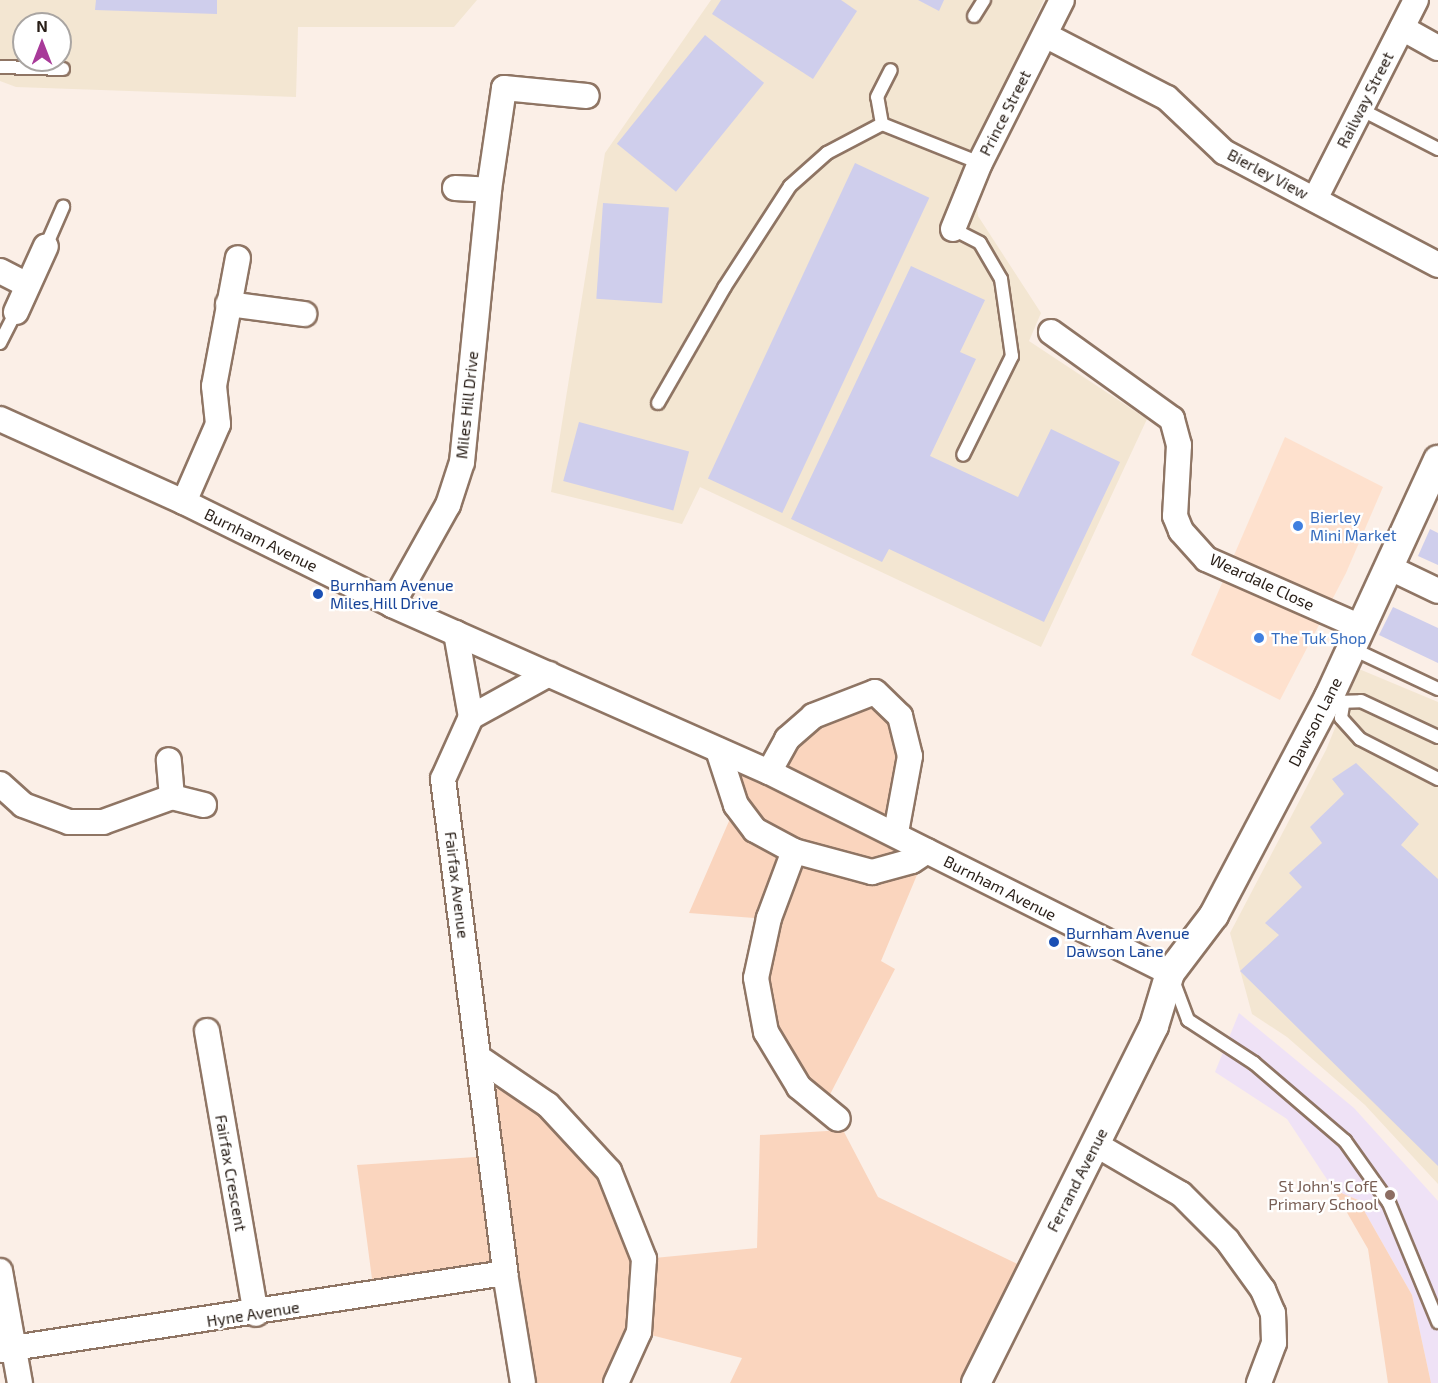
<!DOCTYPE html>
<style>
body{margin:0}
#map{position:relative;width:1438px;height:1383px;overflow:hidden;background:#fbefe7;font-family:"Exo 2",sans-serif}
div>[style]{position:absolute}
.built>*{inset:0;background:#fee1ce}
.industrial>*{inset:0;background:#f3e6d2}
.education>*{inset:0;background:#efe2f6}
.green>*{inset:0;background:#fad5be}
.building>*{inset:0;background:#cfceec;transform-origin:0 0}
.roads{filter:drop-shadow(2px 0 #8f7564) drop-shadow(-2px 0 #8f7564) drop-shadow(0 2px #8f7564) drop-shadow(0 -2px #8f7564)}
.service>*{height:12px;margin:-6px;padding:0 6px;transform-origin:6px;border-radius:6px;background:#fff}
.minor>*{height:24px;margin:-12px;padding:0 12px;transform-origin:12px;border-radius:12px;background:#fff}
.tertiary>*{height:28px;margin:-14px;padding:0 14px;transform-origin:14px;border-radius:14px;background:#fff}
.dots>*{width:16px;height:16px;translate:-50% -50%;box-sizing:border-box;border:3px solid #fff;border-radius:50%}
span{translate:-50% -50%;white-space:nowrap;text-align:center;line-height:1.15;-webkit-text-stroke:4.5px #fff;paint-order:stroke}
.street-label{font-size:16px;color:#281e17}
.shop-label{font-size:16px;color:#366cbe}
.left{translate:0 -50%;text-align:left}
.transit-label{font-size:16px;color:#164399}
.education-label{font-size:16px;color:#785e54}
.right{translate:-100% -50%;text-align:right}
.north{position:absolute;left:12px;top:12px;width:60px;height:60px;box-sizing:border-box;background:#fff;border:2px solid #a9a5a2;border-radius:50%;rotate:0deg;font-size:16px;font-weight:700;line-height:24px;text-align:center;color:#281e17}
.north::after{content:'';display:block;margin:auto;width:21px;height:27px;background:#a83a99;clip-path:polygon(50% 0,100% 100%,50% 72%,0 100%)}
</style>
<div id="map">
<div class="built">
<div style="clip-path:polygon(1285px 437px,1383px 487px,1346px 573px,1280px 700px,1191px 655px)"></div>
</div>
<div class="industrial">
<div style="clip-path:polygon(evenodd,0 0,477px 0,454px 27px,298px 27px,296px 97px,16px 87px,0 81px,0 0,24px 24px,60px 24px,60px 60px,24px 60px,24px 24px)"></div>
<div style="clip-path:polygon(711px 0,1044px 0,970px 158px,978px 216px,1041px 313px,1029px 341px,1147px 419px,1041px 647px,700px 487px,682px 524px,551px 492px,605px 153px)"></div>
<div style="clip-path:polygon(1359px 669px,1438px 702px,1438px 1184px,1365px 1105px,1287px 1037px,1252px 1014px,1230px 933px,1326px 750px)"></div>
</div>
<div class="education">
<div style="clip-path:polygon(1239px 1013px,1354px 1108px,1438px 1201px,1438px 1383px,1431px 1383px,1412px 1295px,1358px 1200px,1334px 1190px,1287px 1119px,1215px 1072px)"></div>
</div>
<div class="green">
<div style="clip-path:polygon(875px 692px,900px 716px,896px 832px,927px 851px,881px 961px,895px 969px,824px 1106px,766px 1032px,768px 919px,689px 913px,736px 805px,721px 768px,769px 772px,787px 739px)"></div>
<div style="clip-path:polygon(479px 1058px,609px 1171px,644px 1259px,757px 1248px,760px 1135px,843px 1130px,878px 1197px,1032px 1271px,976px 1383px,730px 1383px,742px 1358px,639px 1332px,616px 1383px,523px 1383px,504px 1273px,374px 1294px,357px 1165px,490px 1156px)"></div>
<div style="clip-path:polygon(1334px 1190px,1358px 1200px,1412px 1295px,1431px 1383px,1388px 1383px,1368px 1249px)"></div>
</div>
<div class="building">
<div style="clip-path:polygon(96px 0,217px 0,217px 14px,95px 10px)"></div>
<div style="clip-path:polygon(721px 0,841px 0,857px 11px,813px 79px,712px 14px)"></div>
<div style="clip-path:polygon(918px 0,944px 0,939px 11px)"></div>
<div style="left:705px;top:35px;width:76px;height:140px;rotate:39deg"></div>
<div style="left:855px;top:163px;width:82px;height:348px;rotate:25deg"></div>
<div style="left:603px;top:203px;width:66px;height:96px;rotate:4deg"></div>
<div style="clip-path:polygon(911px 266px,985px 300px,960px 352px,976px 359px,930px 456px,1018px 497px,1051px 429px,1120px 462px,1044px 622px,889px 549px,882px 562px,791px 519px)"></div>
<div style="left:579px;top:422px;width:114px;height:61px;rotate:15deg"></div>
<div style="clip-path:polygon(1430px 529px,1438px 533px,1438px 565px,1418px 556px)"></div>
<div style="clip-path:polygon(1393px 607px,1438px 628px,1438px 663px,1379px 635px)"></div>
<div style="clip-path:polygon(1356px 763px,1419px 824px,1401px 845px,1438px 879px,1438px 1166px,1240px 971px,1279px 935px,1265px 923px,1302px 887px,1289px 873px,1322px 843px,1310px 827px,1344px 794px,1332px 779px)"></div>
</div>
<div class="roads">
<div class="service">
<div style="left:974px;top:16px;width:19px;rotate:-58deg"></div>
<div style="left:0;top:67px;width:63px;rotate:1.8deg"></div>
<div style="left:1360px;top:109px;width:88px;rotate:27.1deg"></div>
<div style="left:882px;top:124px;width:27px;rotate:-100deg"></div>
<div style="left:877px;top:97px;width:30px;rotate:-63deg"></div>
<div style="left:953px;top:229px;width:30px;rotate:27deg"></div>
<div style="left:980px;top:243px;width:42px;rotate:59.7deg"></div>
<div style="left:1001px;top:279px;width:78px;rotate:81.9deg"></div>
<div style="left:1012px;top:356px;width:110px;rotate:116.3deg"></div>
<div style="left:46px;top:246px;width:43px;rotate:-66.4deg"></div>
<div style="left:0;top:343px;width:35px;rotate:-63deg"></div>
<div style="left:658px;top:403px;width:133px;rotate:-60.1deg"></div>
<div style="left:724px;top:288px;width:121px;rotate:-57.1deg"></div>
<div style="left:790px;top:186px;width:50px;rotate:-41.7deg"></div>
<div style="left:827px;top:153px;width:62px;rotate:-27.8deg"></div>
<div style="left:882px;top:124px;width:105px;rotate:21.7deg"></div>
<div style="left:1351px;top:648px;width:96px;rotate:25.2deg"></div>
<div style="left:1337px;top:702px;width:24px;rotate:-2deg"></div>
<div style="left:1361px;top:701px;width:85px;rotate:25.1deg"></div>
<div style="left:1343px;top:705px;width:13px;rotate:99deg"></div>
<div style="left:1341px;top:718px;width:28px;rotate:48deg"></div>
<div style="left:1360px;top:739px;width:88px;rotate:27.1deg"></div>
<div style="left:1173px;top:980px;width:43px;rotate:69.4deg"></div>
<div style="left:1188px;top:1020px;width:79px;rotate:33.1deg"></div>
<div style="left:1254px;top:1063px;width:120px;rotate:40.6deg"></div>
<div style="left:1345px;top:1141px;width:76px;rotate:54.6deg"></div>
<div style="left:1389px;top:1203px;width:129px;rotate:67.6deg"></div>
</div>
<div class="minor">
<div style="left:1402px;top:28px;width:41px;rotate:29.1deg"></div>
<div style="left:1045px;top:35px;width:137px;rotate:27.3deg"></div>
<div style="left:1167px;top:98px;width:79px;rotate:43.5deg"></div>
<div style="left:1224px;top:152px;width:242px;rotate:27.8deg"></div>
<div style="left:455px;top:188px;width:34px;rotate:3deg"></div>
<div style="left:489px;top:190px;width:103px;rotate:-81.6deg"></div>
<div style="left:504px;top:88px;width:83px;rotate:5.5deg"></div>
<div style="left:1315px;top:199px;width:223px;rotate:-63.1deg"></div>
<div style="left:953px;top:229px;width:71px;rotate:-67.8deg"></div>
<div style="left:980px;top:163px;width:182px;rotate:-63.3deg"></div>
<div style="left:0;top:271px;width:31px;rotate:27deg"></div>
<div style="left:228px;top:304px;width:77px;rotate:7.5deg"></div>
<div style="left:16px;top:312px;width:72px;rotate:-65.6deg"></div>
<div style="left:1051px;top:332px;width:149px;rotate:35.7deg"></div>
<div style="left:1172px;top:419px;width:27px;rotate:75deg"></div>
<div style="left:1179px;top:445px;width:71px;rotate:93.2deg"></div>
<div style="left:1175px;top:516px;width:16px;rotate:68deg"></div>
<div style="left:1181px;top:531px;width:38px;rotate:48deg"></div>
<div style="left:1206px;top:559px;width:169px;rotate:23.7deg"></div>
<div style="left:0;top:419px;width:202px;rotate:24.3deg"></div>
<div style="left:184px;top:502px;width:232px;rotate:26.3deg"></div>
<div style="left:392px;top:605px;width:412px;rotate:23.9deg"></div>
<div style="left:769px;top:772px;width:449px;rotate:26.6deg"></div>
<div style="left:184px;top:502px;width:85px;rotate:-66.4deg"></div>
<div style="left:218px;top:424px;width:38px;rotate:-96deg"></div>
<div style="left:214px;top:386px;width:130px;rotate:-79.4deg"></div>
<div style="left:1388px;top:567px;width:55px;rotate:25.6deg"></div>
<div style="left:392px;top:605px;width:115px;rotate:-60.8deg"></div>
<div style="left:448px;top:505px;width:45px;rotate:-72deg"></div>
<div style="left:462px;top:462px;width:273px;rotate:-84.3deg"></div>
<div style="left:456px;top:633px;width:85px;rotate:79.9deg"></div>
<div style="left:471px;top:717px;width:68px;rotate:114.3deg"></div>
<div style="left:443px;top:779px;width:498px;rotate:82.8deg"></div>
<div style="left:505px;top:1273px;width:111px;rotate:80.7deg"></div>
<div style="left:471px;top:717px;width:89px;rotate:-28.9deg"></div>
<div style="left:718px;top:750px;width:58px;rotate:71.9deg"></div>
<div style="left:736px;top:805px;width:31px;rotate:53deg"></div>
<div style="left:755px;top:830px;width:44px;rotate:28.3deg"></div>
<div style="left:794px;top:851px;width:81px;rotate:15.1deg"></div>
<div style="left:872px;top:872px;width:41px;rotate:-15.4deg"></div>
<div style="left:912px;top:861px;width:18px;rotate:-34deg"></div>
<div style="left:769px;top:772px;width:38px;rotate:-61deg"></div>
<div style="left:787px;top:739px;width:35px;rotate:-41deg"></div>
<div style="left:813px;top:716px;width:66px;rotate:-21.2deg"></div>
<div style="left:875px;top:692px;width:35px;rotate:44deg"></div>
<div style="left:900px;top:716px;width:41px;rotate:76deg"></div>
<div style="left:910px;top:756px;width:77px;rotate:100.4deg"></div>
<div style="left:0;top:784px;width:31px;rotate:42deg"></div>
<div style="left:23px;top:805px;width:49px;rotate:20.3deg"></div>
<div style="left:69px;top:822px;width:34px"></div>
<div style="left:103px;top:822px;width:73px;rotate:-19.9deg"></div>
<div style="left:172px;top:797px;width:37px;rotate:-95deg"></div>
<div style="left:172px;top:797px;width:33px;rotate:14deg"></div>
<div style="left:794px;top:851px;width:72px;rotate:110.5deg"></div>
<div style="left:769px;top:918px;width:61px;rotate:102.2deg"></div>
<div style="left:756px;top:978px;width:55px;rotate:79.5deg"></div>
<div style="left:766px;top:1032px;width:64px;rotate:59deg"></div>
<div style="left:799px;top:1087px;width:50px;rotate:39.4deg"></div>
<div style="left:207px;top:1031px;width:287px;rotate:80.2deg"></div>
<div style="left:479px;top:1058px;width:83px;rotate:34.3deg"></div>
<div style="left:548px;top:1105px;width:90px;rotate:47.3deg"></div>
<div style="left:609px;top:1171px;width:95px;rotate:68.3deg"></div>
<div style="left:644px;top:1259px;width:73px;rotate:93.9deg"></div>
<div style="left:639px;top:1332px;width:56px;rotate:114.3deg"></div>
<div style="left:1095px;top:1144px;width:99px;rotate:30.2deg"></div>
<div style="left:1181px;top:1194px;width:65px;rotate:45deg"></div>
<div style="left:1227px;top:1240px;width:62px;rotate:54.2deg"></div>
<div style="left:1263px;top:1290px;width:25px;rotate:67deg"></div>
<div style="left:1273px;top:1313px;width:30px;rotate:88deg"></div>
<div style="left:1274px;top:1343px;width:43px;rotate:110.6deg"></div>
<div style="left:0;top:1271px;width:114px;rotate:79.9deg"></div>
<div style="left:0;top:1350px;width:511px;rotate:-8.67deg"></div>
</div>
<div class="tertiary">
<div style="left:976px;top:1383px;width:399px;rotate:-63.5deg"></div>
<div style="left:1154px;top:1026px;width:55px;rotate:-73.2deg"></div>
<div style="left:1170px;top:973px;width:73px;rotate:-52.8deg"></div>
<div style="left:1214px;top:915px;width:246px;rotate:-62.2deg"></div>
<div style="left:1329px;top:697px;width:261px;rotate:-65.3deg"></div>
</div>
</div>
<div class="dots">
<div style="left:1298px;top:526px;background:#3f7fe0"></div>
<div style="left:318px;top:594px;background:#1a4fb4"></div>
<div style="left:1259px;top:638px;background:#3f7fe0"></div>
<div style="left:1054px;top:942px;background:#1a4fb4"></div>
<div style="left:1390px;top:1195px;background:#8d6e63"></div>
</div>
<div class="street-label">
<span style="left:1365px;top:100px;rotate:-63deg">Railway Street</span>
<span style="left:1005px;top:113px;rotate:-63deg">Prince Street</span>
<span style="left:1268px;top:174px;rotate:28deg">Bierley View</span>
<span style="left:467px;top:405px;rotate:-84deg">Miles Hill Drive</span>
<span style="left:261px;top:540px;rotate:26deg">Burnham Avenue</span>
<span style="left:1262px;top:582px;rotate:25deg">Weardale Close</span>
<span style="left:1315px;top:722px;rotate:-63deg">Dawson Lane</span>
<span style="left:457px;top:885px;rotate:83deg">Fairfax Avenue</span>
<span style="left:1000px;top:888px;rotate:27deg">Burnham Avenue</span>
<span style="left:231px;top:1173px;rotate:80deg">Fairfax Crescent</span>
<span style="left:1077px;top:1180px;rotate:-63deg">Ferrand Avenue</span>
<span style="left:253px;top:1314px;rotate:-9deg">Hyne Avenue</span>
</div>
<div class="shop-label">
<span class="left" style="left:1310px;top:526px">Bierley<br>Mini Market</span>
<span class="left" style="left:1271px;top:638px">The Tuk Shop</span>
</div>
<div class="transit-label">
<span class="left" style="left:330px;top:594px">Burnham Avenue<br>Miles Hill Drive</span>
<span class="left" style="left:1066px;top:942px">Burnham Avenue<br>Dawson Lane</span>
</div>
<div class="education-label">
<span class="right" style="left:1378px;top:1195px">St John's CofE<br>Primary School</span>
</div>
<div class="north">N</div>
</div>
